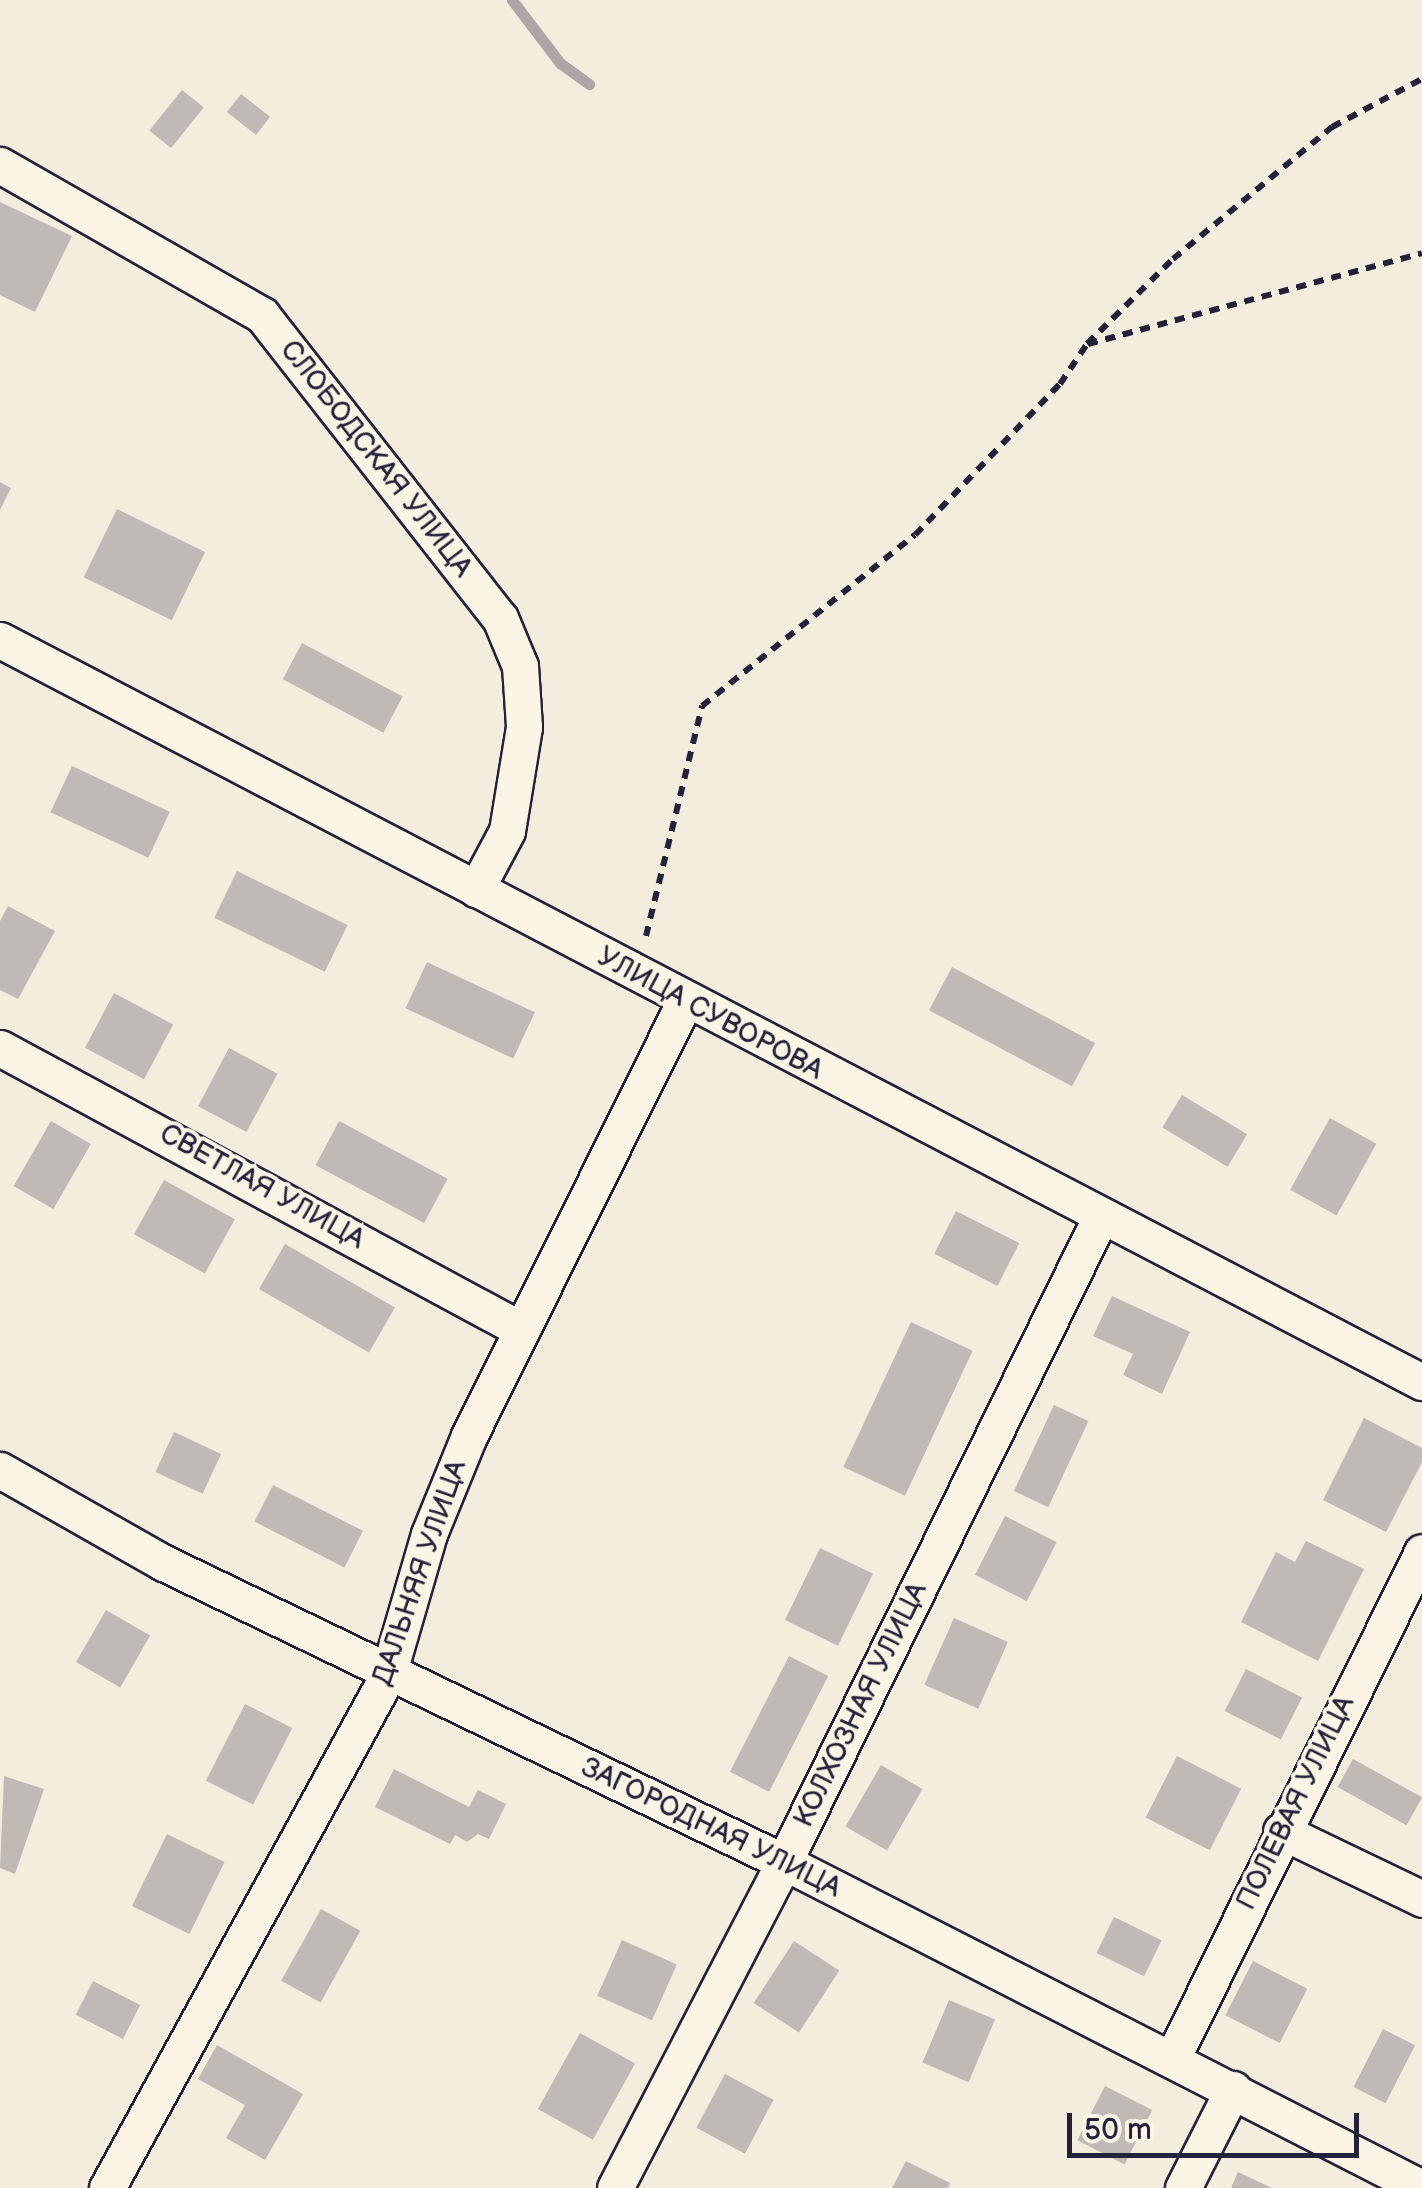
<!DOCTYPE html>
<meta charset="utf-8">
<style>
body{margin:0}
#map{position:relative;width:1422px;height:2188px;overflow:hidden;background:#f3edde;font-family:"Balsamiq Sans",sans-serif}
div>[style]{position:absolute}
.stream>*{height:11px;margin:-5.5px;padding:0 5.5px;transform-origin:5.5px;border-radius:5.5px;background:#aca7a6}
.building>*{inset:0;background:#bfbab6;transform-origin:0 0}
.path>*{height:6px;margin-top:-3px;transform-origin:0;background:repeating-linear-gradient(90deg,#22223b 0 10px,transparent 0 18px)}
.roads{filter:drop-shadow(2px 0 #22223b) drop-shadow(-2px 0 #22223b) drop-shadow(0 2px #22223b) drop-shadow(0 -2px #22223b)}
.minor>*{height:35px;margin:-17.5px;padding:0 17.5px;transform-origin:17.5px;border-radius:17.5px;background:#fcf5e5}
span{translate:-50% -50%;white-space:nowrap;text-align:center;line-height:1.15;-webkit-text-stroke:8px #fcf5e5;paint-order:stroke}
.street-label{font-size:28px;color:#22223b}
.scale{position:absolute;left:1067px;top:2113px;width:292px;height:45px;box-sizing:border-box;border:5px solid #22223b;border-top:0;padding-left:12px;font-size:30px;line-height:35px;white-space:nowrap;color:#22223b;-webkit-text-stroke:8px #fcf5e5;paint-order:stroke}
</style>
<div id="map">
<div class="stream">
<div style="left:512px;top:0;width:79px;rotate:52.7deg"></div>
<div style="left:560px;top:63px;width:36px;rotate:36deg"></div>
</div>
<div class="building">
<div style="left:182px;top:90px;width:28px;height:52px;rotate:39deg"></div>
<div style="left:241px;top:94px;width:37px;height:23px;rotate:38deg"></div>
<div style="clip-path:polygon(0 202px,72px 236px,35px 312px,0 295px)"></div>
<div style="clip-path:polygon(0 482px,11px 488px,0 510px)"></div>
<div style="left:117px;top:509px;width:98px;height:76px;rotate:26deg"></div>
<div style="left:302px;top:643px;width:114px;height:41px;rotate:28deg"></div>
<div style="left:72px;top:766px;width:108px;height:51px;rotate:25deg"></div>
<div style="left:237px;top:871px;width:123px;height:52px;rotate:26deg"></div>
<div style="clip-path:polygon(8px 906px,55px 931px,18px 999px,0 990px,0 921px)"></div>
<div style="left:427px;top:962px;width:119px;height:51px;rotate:25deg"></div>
<div style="left:952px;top:967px;width:162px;height:49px;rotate:28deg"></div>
<div style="left:114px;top:993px;width:67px;height:62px;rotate:28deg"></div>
<div style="left:229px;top:1048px;width:55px;height:66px;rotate:28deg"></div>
<div style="left:1182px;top:1095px;width:76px;height:38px;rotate:31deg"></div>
<div style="left:1330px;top:1118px;width:53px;height:82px;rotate:29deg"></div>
<div style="left:51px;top:1121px;width:46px;height:75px;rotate:30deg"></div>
<div style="left:339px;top:1121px;width:123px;height:50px;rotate:28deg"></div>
<div style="left:164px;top:1180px;width:81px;height:62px;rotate:29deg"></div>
<div style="left:956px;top:1211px;width:71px;height:48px;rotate:27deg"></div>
<div style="left:285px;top:1244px;width:127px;height:52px;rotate:30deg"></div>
<div style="clip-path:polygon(1112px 1296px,1190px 1332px,1162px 1394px,1123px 1375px,1133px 1354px,1093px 1336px)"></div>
<div style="left:911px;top:1322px;width:68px;height:160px;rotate:25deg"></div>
<div style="left:1054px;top:1405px;width:38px;height:95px;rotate:25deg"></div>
<div style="clip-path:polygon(1364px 1418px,1422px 1448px,1422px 1462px,1386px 1532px,1323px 1500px)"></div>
<div style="left:174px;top:1432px;width:52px;height:44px;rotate:25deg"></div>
<div style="left:273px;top:1485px;width:101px;height:41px;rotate:27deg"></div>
<div style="left:1005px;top:1516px;width:58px;height:66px;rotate:27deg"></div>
<div style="clip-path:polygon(1306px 1541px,1364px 1569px,1318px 1661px,1241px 1622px,1276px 1552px,1295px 1562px)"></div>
<div style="left:820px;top:1548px;width:59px;height:80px;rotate:26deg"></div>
<div style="left:106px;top:1610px;width:51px;height:60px;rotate:30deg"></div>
<div style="left:954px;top:1618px;width:59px;height:73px;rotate:24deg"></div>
<div style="left:789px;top:1656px;width:44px;height:130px;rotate:27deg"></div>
<div style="left:1246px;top:1669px;width:63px;height:47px;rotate:27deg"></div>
<div style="left:245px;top:1704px;width:53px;height:86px;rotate:27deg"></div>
<div style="left:1177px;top:1756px;width:72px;height:69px;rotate:27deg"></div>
<div style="left:1353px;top:1759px;width:79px;height:32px;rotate:29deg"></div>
<div style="left:881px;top:1765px;width:48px;height:71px;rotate:30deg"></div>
<div style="clip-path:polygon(394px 1769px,469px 1807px,478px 1790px,506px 1804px,489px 1839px,478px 1834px,467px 1842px,455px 1835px,450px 1844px,375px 1807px)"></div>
<div style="clip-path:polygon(4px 1776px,44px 1789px,15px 1874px,0 1868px)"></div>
<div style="left:167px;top:1834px;width:64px;height:80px;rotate:26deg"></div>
<div style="left:321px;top:1909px;width:45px;height:82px;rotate:29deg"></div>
<div style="left:1114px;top:1917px;width:53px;height:40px;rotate:26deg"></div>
<div style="left:622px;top:1940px;width:60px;height:61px;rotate:24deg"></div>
<div style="left:794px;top:1941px;width:54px;height:74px;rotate:33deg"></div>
<div style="left:1253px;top:1961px;width:61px;height:61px;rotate:27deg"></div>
<div style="left:93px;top:1981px;width:53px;height:38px;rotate:27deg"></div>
<div style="left:949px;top:2000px;width:50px;height:68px;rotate:23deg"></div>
<div style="left:1383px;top:2029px;width:36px;height:65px;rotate:27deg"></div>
<div style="left:580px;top:2033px;width:63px;height:87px;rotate:29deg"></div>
<div style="clip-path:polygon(217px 2045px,303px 2094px,265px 2160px,226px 2138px,245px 2105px,198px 2079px)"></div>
<div style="left:725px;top:2074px;width:55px;height:61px;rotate:28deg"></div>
<div style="left:1105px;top:2086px;width:53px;height:61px;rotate:27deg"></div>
<div style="clip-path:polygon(906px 2161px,950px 2183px,948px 2188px,892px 2188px)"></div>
<div style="clip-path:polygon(1238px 2172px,1272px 2188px,1231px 2188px)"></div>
</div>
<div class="path">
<div style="left:1088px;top:344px;width:346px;rotate:-15.2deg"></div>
<div style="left:646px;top:936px;width:237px;rotate:-76.3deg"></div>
<div style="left:702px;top:706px;width:273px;rotate:-38.8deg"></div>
<div style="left:915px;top:535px;width:209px;rotate:-46.2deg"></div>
<div style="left:1060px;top:384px;width:48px;rotate:-56deg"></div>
<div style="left:1087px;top:344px;width:121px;rotate:-44.7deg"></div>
<div style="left:1173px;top:259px;width:207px;rotate:-39.7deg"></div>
<div style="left:1332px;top:127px;width:102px;rotate:-28.1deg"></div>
</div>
<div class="roads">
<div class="minor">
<div style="left:0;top:165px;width:302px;rotate:29.8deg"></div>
<div style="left:262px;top:315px;width:385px;rotate:51.9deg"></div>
<div style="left:500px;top:618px;width:52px;rotate:67.4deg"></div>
<div style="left:520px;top:666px;width:61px;rotate:86.2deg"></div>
<div style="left:524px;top:727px;width:105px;rotate:99.3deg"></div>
<div style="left:507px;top:831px;width:66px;rotate:118.1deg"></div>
<div style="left:0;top:640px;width:1604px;rotate:27.56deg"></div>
<div style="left:0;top:1048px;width:593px;rotate:28.38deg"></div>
<div style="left:0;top:1470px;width:189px;rotate:29.6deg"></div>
<div style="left:164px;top:1563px;width:688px;rotate:25.75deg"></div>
<div style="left:784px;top:1862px;width:716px;rotate:27.07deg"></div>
<div style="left:1281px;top:1831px;width:157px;rotate:25.7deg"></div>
<div style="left:1173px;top:2057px;width:563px;rotate:-63.75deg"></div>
<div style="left:107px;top:2188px;width:585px;rotate:-61.29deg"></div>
<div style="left:388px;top:1675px;width:147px;rotate:-73.8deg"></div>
<div style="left:429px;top:1534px;width:106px;rotate:-67.8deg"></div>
<div style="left:469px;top:1436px;width:486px;rotate:-63.6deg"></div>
<div style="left:615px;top:2188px;width:367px;rotate:-62.6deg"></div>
<div style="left:784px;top:1862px;width:717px;rotate:-63.86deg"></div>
<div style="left:1183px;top:2188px;width:111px;rotate:-63.2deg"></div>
</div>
</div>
<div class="street-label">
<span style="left:376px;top:459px;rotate:52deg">СЛОБОДСКАЯ УЛИЦА</span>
<span style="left:710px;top:1014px;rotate:28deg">УЛИЦА СУВОРОВА</span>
<span style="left:262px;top:1187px;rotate:29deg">СВЕТЛАЯ УЛИЦА</span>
<span style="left:420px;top:1573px;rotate:-71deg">ДАЛЬНЯЯ УЛИЦА</span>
<span style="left:861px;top:1705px;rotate:-64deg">КОЛХОЗНАЯ УЛИЦА</span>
<span style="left:1296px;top:1803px;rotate:-64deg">ПОЛЕВАЯ УЛИЦА</span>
<span style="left:711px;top:1828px;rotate:26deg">ЗАГОРОДНАЯ УЛИЦА</span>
</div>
<div class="scale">50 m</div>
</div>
